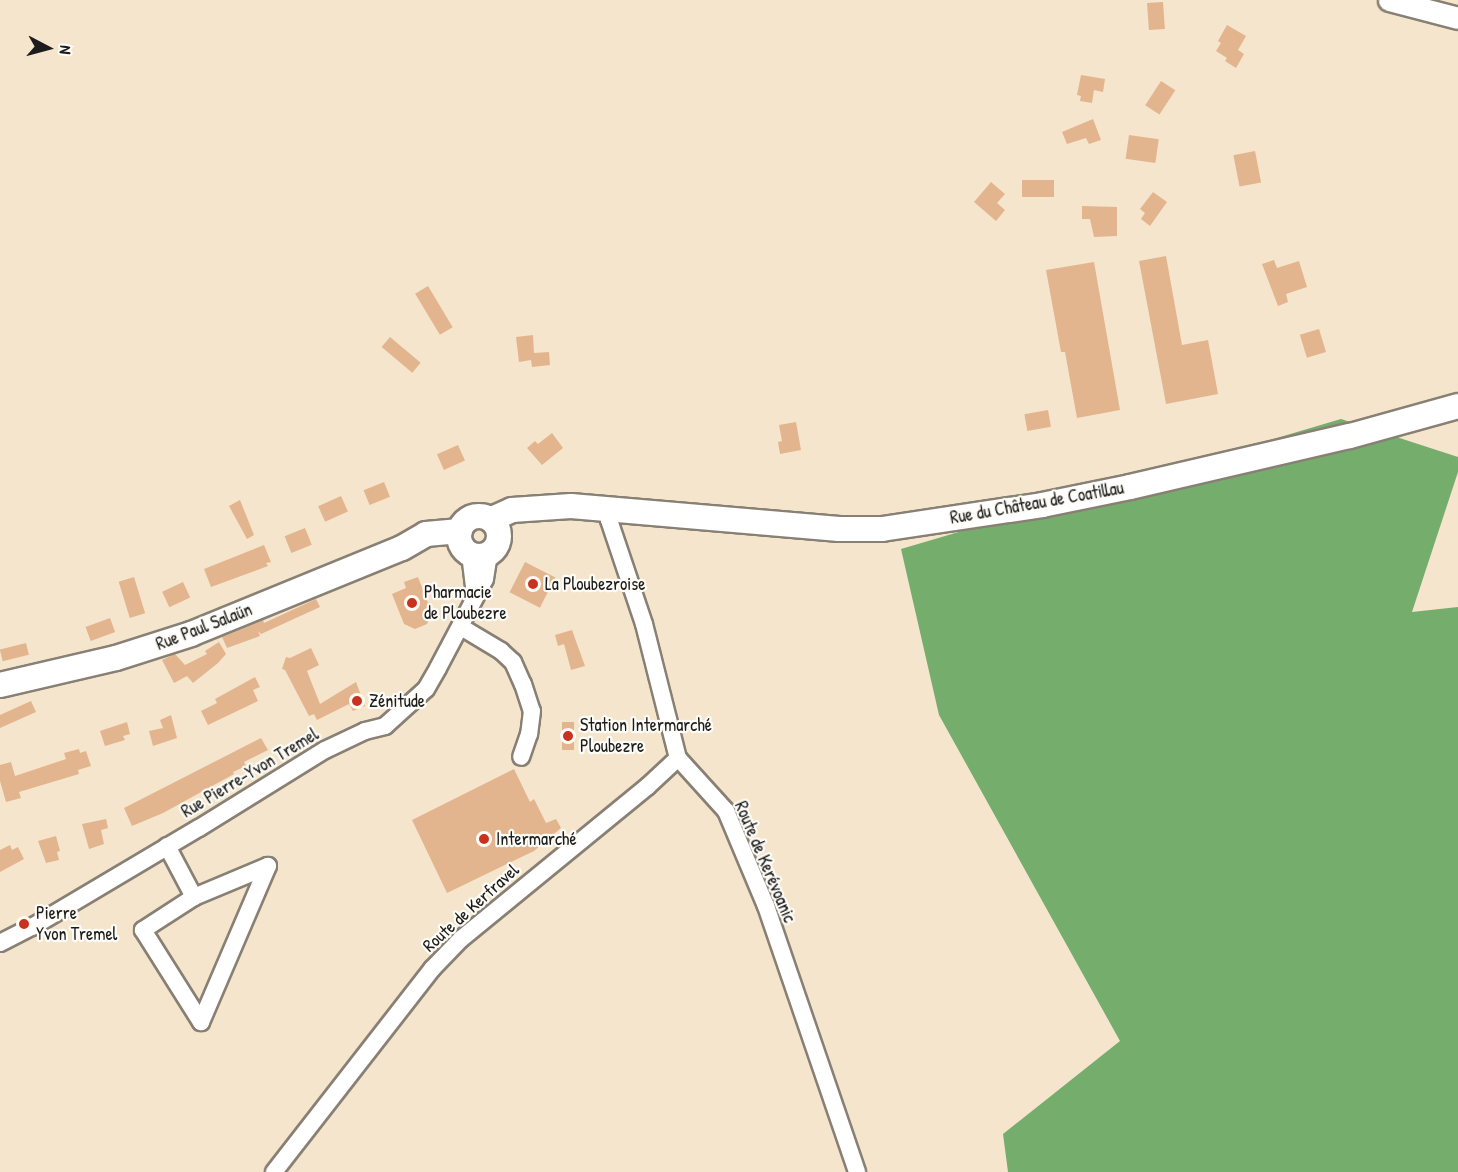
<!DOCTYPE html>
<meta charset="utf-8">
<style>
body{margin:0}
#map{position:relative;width:1458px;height:1172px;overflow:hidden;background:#f4e5cc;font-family:"Patrick Hand",sans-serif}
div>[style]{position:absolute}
.forest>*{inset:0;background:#75ad6c}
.building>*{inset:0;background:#e3b58e;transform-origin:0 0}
.roads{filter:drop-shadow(2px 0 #888074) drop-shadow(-2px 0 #888074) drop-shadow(0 2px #888074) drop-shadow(0 -2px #888074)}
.minor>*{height:16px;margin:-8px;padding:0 8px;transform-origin:8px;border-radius:8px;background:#fff}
.tertiary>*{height:21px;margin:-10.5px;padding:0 10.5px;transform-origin:10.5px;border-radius:10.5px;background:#fff}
.secondary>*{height:24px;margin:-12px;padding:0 12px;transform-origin:12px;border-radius:12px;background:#fff}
.secondary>.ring{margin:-12px;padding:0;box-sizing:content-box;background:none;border:24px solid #fff;border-radius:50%}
.dots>*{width:16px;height:16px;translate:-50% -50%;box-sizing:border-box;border:3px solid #fdfcf7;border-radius:50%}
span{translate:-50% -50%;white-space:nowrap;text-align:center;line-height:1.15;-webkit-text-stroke:4.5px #fdfcf7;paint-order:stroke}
.street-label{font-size:18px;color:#1c1c1c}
.poi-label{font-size:18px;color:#1c1c1c}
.left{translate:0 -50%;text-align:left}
.north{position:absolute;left:18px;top:18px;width:60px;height:60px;-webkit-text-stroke:4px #fdfcf7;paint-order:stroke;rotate:96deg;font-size:16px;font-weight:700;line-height:24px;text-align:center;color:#1c1c1c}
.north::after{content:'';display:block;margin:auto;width:21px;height:27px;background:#1c1c1c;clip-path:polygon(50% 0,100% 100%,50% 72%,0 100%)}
</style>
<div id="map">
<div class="forest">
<div style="clip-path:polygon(1341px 419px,1458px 457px,1458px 472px,1412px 612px,1458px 607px,1458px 1172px,1008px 1172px,1003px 1134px,1120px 1041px,939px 715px,901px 549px)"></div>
</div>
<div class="building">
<div style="left:1163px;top:2px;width:27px;height:16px;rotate:86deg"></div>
<div style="clip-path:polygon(1227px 25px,1246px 36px,1238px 50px,1244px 54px,1236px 68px,1225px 61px,1227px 58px,1216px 51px,1221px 43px,1218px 41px)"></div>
<div style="clip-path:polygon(1081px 75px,1105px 79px,1103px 92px,1094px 90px,1092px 103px,1080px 101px,1081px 96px,1077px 95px)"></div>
<div style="left:1161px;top:81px;width:17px;height:29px;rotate:33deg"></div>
<div style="clip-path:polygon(1093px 119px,1101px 140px,1089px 144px,1086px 138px,1067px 144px,1062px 132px)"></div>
<div style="left:1129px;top:135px;width:30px;height:24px;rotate:8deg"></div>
<div style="left:1255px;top:151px;width:32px;height:22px;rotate:79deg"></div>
<div style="left:1054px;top:180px;width:17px;height:32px;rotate:90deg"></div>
<div style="clip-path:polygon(991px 182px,1005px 194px,997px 203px,1005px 210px,996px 221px,974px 202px)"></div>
<div style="clip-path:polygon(1153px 192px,1167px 202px,1150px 226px,1141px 219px,1145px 213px,1140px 209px)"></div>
<div style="clip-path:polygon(1082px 206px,1117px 207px,1117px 236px,1094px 237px,1090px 219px,1082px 219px)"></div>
<div style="clip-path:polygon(1166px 256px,1182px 345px,1208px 340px,1218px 394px,1166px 404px,1139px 261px)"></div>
<div style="clip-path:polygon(1274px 260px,1277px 268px,1299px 261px,1307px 287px,1286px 294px,1288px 302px,1278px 306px,1262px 264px)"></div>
<div style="clip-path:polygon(1094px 262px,1120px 410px,1077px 418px,1065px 352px,1061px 352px,1046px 270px)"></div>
<div style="left:428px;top:286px;width:48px;height:15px;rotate:59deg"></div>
<div style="left:1319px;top:329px;width:24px;height:20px;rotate:73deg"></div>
<div style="clip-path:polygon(533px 335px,534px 353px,549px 352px,550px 365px,532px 367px,531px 360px,519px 362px,516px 337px)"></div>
<div style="left:390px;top:337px;width:40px;height:13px;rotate:40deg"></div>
<div style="left:1048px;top:410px;width:17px;height:24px;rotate:80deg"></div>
<div style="clip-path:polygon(796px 422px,801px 450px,780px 454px,778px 442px,782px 441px,779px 425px)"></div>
<div style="clip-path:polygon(552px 433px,563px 448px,542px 465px,527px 448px,535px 441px,538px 444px)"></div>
<div style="left:458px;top:445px;width:17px;height:23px;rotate:66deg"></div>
<div style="left:384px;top:482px;width:16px;height:22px;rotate:68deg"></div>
<div style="left:341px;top:496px;width:17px;height:25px;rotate:66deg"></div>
<div style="clip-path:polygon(240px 500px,254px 535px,247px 539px,229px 506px)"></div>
<div style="left:305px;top:528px;width:18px;height:22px;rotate:68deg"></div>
<div style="clip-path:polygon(264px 545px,271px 562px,266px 563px,268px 566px,211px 587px,204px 569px)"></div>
<div style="left:525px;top:562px;width:34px;height:34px;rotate:27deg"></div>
<div style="left:134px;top:577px;width:38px;height:16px;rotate:73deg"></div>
<div style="clip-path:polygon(418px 577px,432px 613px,427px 624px,415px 629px,404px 624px,392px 594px,406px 588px,404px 582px)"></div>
<div style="left:183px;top:582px;width:17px;height:23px;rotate:65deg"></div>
<div style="clip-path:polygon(316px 599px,320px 607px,261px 634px,258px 631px,260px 636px,227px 648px,222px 637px,263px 620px,264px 623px)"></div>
<div style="left:110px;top:618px;width:15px;height:26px;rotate:70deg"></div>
<div style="clip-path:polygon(572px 630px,585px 666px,571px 670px,564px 644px,558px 646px,555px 635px)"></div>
<div style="clip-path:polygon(219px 642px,226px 654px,218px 663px,193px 683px,187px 676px,174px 683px,162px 660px,175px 654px,185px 665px,207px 654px,205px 651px)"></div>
<div style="left:26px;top:643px;width:12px;height:27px;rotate:76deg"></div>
<div style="clip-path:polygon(311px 648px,319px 665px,307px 671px,320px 704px,356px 682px,365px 706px,353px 711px,349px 704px,317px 720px,314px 714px,309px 716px,285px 670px,282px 669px,286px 657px,290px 658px)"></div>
<div style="clip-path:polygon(255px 677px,260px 687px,253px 690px,258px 701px,208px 725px,201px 711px,217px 703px,215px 699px)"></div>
<div style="clip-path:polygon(31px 701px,36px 712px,0 728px,0 715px)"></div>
<div style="clip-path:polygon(171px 715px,177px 738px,153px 746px,149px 731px,163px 728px,160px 720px)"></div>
<div style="clip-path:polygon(127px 722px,130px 734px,123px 736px,125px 740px,105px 746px,100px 731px)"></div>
<div style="left:562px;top:722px;width:12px;height:28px"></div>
<div style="clip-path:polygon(261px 738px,268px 750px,244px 762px,246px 766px,233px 772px,234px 774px,163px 813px,132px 826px,124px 808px)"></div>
<div style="clip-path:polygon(79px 749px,80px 753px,86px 751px,91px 766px,78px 770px,79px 774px,19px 792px,21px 798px,6px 802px,0 781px,0 765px,11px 762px,15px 776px,66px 759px,64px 753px)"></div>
<div style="clip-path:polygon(514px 769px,530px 802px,534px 799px,546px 823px,556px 819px,561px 828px,534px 851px,447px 893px,412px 820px)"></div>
<div style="clip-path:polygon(106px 819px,108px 828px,101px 830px,104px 844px,89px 849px,82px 824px)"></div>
<div style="clip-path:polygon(56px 836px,60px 851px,57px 852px,59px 860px,46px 863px,38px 841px)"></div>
<div style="clip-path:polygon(10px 845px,12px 850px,18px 847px,24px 859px,0 872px,0 850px)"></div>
</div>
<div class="roads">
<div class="minor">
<div style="left:609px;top:508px;width:12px;rotate:90deg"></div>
<div style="left:609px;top:520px;width:110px;rotate:71.4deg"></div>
<div style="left:644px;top:624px;width:138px;rotate:75.8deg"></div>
<div style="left:678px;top:758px;width:72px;rotate:47.8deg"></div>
<div style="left:726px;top:811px;width:103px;rotate:67.2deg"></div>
<div style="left:766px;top:906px;width:281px;rotate:71.1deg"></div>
<div style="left:470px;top:554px;width:41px;rotate:83deg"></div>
<div style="left:461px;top:627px;width:47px;rotate:31deg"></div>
<div style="left:501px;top:651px;width:16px;rotate:43deg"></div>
<div style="left:513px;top:662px;width:24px;rotate:66deg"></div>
<div style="left:523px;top:684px;width:28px;rotate:72deg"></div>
<div style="left:532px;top:711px;width:23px;rotate:97deg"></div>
<div style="left:529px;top:734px;width:24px;rotate:109deg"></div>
<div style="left:167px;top:846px;width:58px;rotate:62.1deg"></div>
<div style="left:194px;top:897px;width:61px;rotate:147.1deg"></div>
<div style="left:143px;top:930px;width:109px;rotate:57.8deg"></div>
<div style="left:201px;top:1022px;width:170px;rotate:-66.8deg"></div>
<div style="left:268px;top:866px;width:80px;rotate:157.3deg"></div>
<div style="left:0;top:943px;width:36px;rotate:-27deg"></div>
<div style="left:32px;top:927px;width:194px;rotate:-30.7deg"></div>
<div style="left:199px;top:828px;width:148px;rotate:-31.8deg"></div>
<div style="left:325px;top:750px;width:44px;rotate:-25.4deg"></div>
<div style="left:365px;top:731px;width:21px;rotate:-14deg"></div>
<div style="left:385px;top:726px;width:55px;rotate:-42.1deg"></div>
<div style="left:426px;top:689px;width:24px;rotate:-60deg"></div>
<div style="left:438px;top:668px;width:101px;rotate:-62.2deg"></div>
<div style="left:485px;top:579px;width:25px;rotate:-81deg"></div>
<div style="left:274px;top:1172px;width:257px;rotate:-52.1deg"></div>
<div style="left:432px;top:969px;width:42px;rotate:-46deg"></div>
<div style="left:461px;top:939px;width:242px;rotate:-39.3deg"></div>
<div style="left:648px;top:786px;width:41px;rotate:-43deg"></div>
</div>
<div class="tertiary">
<div style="left:1389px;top:0;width:71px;rotate:14.6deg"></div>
</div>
<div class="secondary">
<div class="ring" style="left:459px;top:516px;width:16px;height:16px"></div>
<div style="left:492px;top:519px;width:22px;rotate:-24deg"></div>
<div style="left:512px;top:510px;width:59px;rotate:-3.9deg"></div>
<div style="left:571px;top:506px;width:269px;rotate:4.9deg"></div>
<div style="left:839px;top:529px;width:43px"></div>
<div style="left:882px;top:529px;width:162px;rotate:-8.5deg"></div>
<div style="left:1042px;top:505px;width:90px;rotate:-11.6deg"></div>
<div style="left:1130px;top:487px;width:226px;rotate:-13.1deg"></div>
<div style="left:1350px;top:436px;width:112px;rotate:-15.5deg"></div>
<div style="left:0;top:685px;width:119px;rotate:-13.1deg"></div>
<div style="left:116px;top:658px;width:79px;rotate:-17.7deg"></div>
<div style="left:191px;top:634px;width:228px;rotate:-22.2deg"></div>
<div style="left:402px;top:548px;width:28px;rotate:-30deg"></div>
<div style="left:426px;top:534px;width:34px;rotate:-5deg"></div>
</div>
</div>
<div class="dots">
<div style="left:533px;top:584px;background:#c8321e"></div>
<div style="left:412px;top:603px;background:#c8321e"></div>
<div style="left:357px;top:701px;background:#c8321e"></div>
<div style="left:568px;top:736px;background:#c8321e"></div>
<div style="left:484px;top:839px;background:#c8321e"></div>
<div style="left:24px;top:924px;background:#c8321e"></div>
</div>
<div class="street-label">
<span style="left:1037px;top:503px;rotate:-10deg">Rue du Château de Coatillau</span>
<span style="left:204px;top:627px;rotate:-21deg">Rue Paul Salaün</span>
<span style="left:250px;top:773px;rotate:-31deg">Rue Pierre-Yvon Tremel</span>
<span style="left:765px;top:862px;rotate:67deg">Route de Kerévoanic</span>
<span style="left:471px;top:908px;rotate:-42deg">Route de Kerfravel</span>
</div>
<div class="poi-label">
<span class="left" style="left:545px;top:584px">La Ploubezroise</span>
<span class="left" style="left:424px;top:603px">Pharmacie<br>de Ploubezre</span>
<span class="left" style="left:369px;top:701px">Zénitude</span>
<span class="left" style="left:580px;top:736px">Station Intermarché<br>Ploubezre</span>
<span class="left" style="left:496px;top:839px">Intermarché</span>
<span class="left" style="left:36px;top:924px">Pierre<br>Yvon Tremel</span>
</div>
<div class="north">N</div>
</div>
